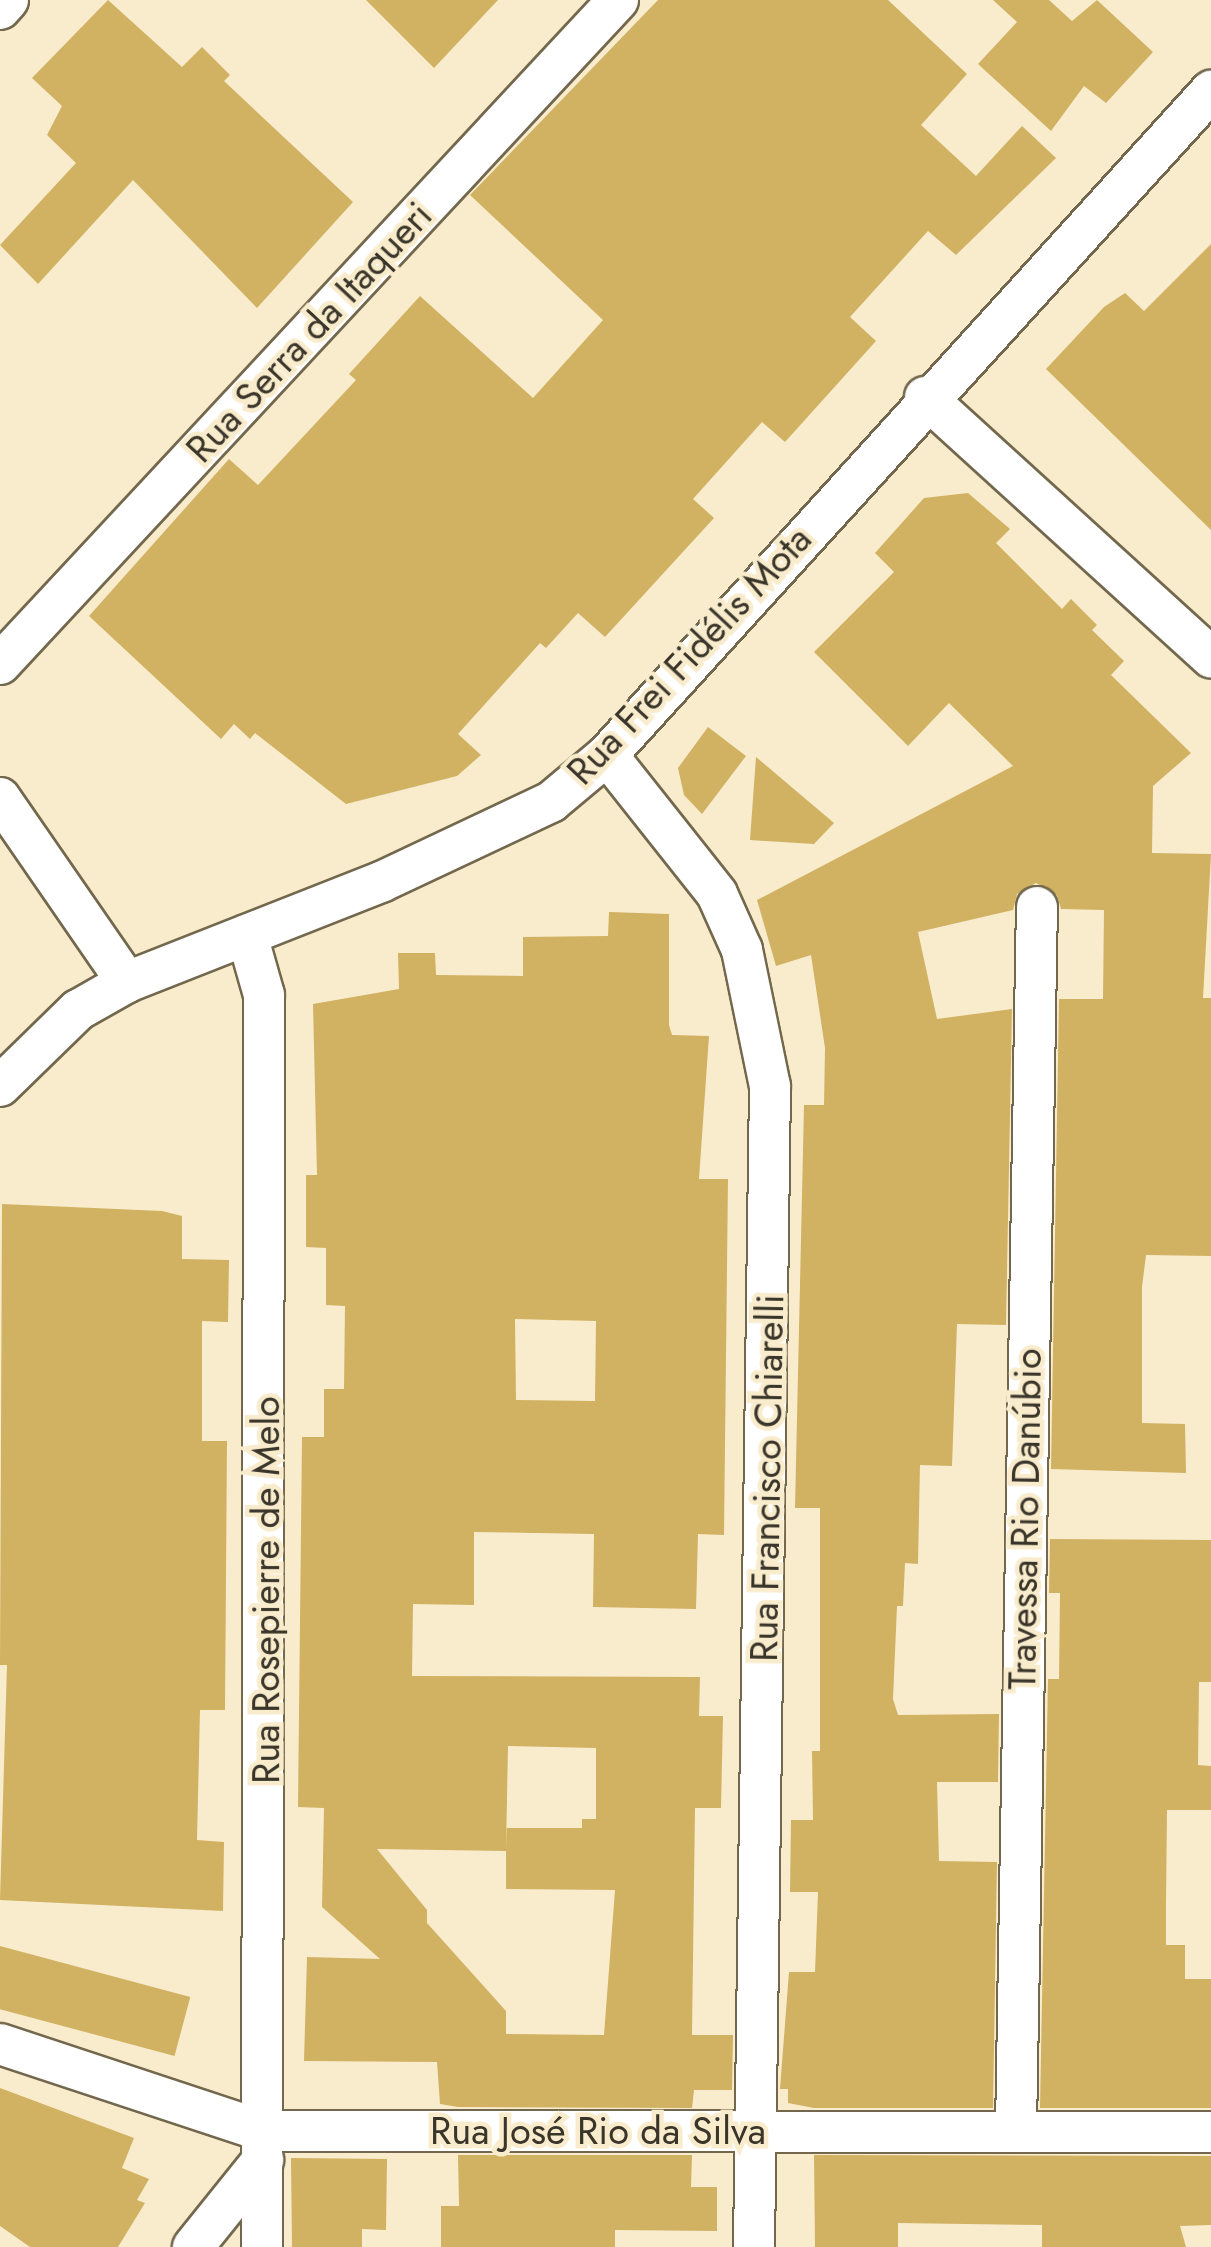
<!DOCTYPE html>
<meta charset="utf-8">
<style>
body{margin:0}
#map{position:relative;width:1211px;height:2247px;overflow:hidden;background:#f9eccd;font-family:Jost,sans-serif}
div>[style]{position:absolute}
.building>*{inset:0;background:#d1b162;transform-origin:0 0}
.roads{filter:drop-shadow(2px 0 #73684d) drop-shadow(-2px 0 #73684d) drop-shadow(0 2px #73684d) drop-shadow(0 -2px #73684d)}
.minor>*{height:40px;margin:-20px;padding:0 20px;transform-origin:20px;border-radius:20px;background:#fff}
span{translate:-50% -50%;white-space:nowrap;text-align:center;line-height:1.15;-webkit-text-stroke:9px #f9eccd;paint-order:stroke}
.street-label{font-size:38px;color:#3a352a}
</style>
<div id="map">
<div class="building">
<div style="clip-path:polygon(108px 0,182px 67px,202px 47px,230px 75px,224px 81px,353px 202px,257px 308px,133px 180px,38px 284px,0 245px,76px 163px,47px 135px,62px 106px,32px 78px)"></div>
<div style="clip-path:polygon(366px 0,498px 0,434px 68px)"></div>
<div style="clip-path:polygon(658px 0,888px 0,967px 74px,921px 125px,976px 176px,1022px 126px,1056px 158px,956px 255px,928px 231px,850px 317px,876px 341px,785px 442px,762px 422px,693px 499px,714px 518px,605px 637px,578px 613px,546px 648px,540px 643px,458px 734px,481px 755px,457px 776px,346px 804px,255px 733px,250px 739px,234px 724px,221px 739px,89px 616px,229px 459px,258px 485px,356px 380px,349px 374px,420px 296px,533px 398px,603px 320px,470px 195px)"></div>
<div style="clip-path:polygon(993px 0,1049px 0,1072px 21px,1097px 0,1153px 52px,1106px 103px,1084px 86px,1051px 131px,978px 64px,1017px 22px)"></div>
<div style="clip-path:polygon(1211px 244px,1211px 530px,1046px 369px,1104px 307px,1125px 293px,1144px 311px)"></div>
<div style="clip-path:polygon(968px 493px,1010px 529px,996px 543px,1062px 609px,1071px 599px,1097px 625px,1092px 630px,1124px 661px,1111px 675px,1191px 753px,1153px 786px,1152px 853px,1211px 854px,1203px 998px,1211px 998px,1211px 1256px,1146px 1255px,1142px 1287px,1142px 1423px,1185px 1424px,1186px 1473px,1051px 1469px,1059px 999px,1103px 999px,1104px 910px,1061px 909px,1057px 895px,1036px 883px,1017px 894px,1013px 910px,918px 932px,937px 1019px,1012px 1009px,1006px 1325px,957px 1324px,952px 1466px,920px 1465px,918px 1564px,905px 1563px,903px 1606px,897px 1606px,893px 1699px,898px 1715px,999px 1714px,998px 1782px,937px 1782px,939px 1861px,997px 1862px,993px 2108px,814px 2108px,788px 2103px,788px 2089px,780px 2089px,789px 1972px,815px 1972px,818px 1892px,790px 1892px,791px 1820px,813px 1820px,812px 1751px,820px 1751px,820px 1508px,795px 1508px,804px 1105px,824px 1105px,825px 1048px,811px 955px,776px 966px,757px 900px,1013px 766px,949px 703px,908px 746px,814px 652px,894px 572px,875px 553px,924px 498px)"></div>
<div style="clip-path:polygon(708px 727px,746px 756px,702px 814px,684px 795px,678px 768px)"></div>
<div style="clip-path:polygon(756px 757px,834px 823px,814px 844px,750px 840px)"></div>
<div style="clip-path:polygon(evenodd,609px 912px,669px 914px,669px 1025px,672px 1035px,709px 1036px,699px 1179px,728px 1179px,724px 1535px,698px 1534px,696px 1609px,593px 1607px,594px 1534px,474px 1532px,474px 1605px,413px 1604px,412px 1676px,700px 1677px,699px 1716px,723px 1716px,721px 1808px,695px 1808px,692px 2035px,733px 2035px,732px 2090px,694px 2090px,692px 2108px,458px 2107px,440px 2104px,437px 2062px,304px 2061px,307px 1957px,380px 1959px,322px 1907px,324px 1808px,298px 1807px,302px 1437px,324px 1437px,324px 1389px,344px 1389px,345px 1306px,326px 1305px,326px 1248px,306px 1247px,306px 1175px,317px 1175px,313px 1004px,399px 989px,398px 953px,435px 953px,436px 975px,523px 976px,523px 937px,608px 936px,609px 912px,515px 1319px,596px 1321px,595px 1401px,516px 1400px,515px 1319px,609px 912px,508px 1746px,596px 1748px,596px 1819px,582px 1819px,582px 1828px,506px 1828px,506px 1889px,615px 1890px,604px 2035px,506px 2034px,506px 2011px,427px 1923px,427px 1910px,377px 1849px,506px 1851px,508px 1746px)"></div>
<div style="clip-path:polygon(2px 1204px,162px 1211px,182px 1216px,182px 1259px,229px 1260px,228px 1322px,202px 1321px,202px 1441px,227px 1441px,225px 1710px,200px 1710px,197px 1840px,224px 1842px,223px 1911px,0 1900px,7px 1665px,0 1665px)"></div>
<div style="clip-path:polygon(1050px 1539px,1211px 1540px,1211px 1682px,1199px 1682px,1198px 1765px,1211px 1766px,1211px 1810px,1167px 1810px,1166px 1904px,1166px 1945px,1185px 1945px,1185px 1979px,1211px 1979px,1211px 2108px,1040px 2108px,1048px 1679px,1059px 1679px,1060px 1593px,1049px 1593px)"></div>
<div style="left:0;top:1946px;width:197px;height:61px;rotate:15deg"></div>
<div style="clip-path:polygon(0 2088px,134px 2138px,122px 2168px,149px 2179px,137px 2200px,145px 2203px,118px 2247px,30px 2247px,0 2226px)"></div>
<div style="clip-path:polygon(458px 2155px,692px 2155px,691px 2187px,717px 2187px,717px 2231px,615px 2230px,615px 2247px,441px 2247px,441px 2206px,459px 2206px)"></div>
<div style="clip-path:polygon(814px 2155px,1211px 2156px,1211px 2225px,1180px 2226px,1186px 2247px,1042px 2247px,1042px 2225px,898px 2223px,898px 2247px,815px 2247px)"></div>
<div style="clip-path:polygon(291px 2158px,387px 2159px,386px 2230px,362px 2229px,362px 2247px,292px 2247px)"></div>
</div>
<div class="roads">
<div class="minor">
<div style="left:0;top:9px;width:12px;rotate:-48deg"></div>
<div style="left:925px;top:397px;width:387px;rotate:42.3deg"></div>
<div style="left:0;top:664px;width:907px;rotate:-47.05deg"></div>
<div style="left:607px;top:755px;width:177px;rotate:51.6deg"></div>
<div style="left:717px;top:894px;width:61px;rotate:65.9deg"></div>
<div style="left:742px;top:950px;width:139px;rotate:78.4deg"></div>
<div style="left:770px;top:1086px;width:1161px;rotate:90.79deg"></div>
<div style="left:0;top:798px;width:224px;rotate:55.4deg"></div>
<div style="left:247px;top:935px;width:62px;rotate:74.2deg"></div>
<div style="left:264px;top:995px;width:1252px;rotate:90.09deg"></div>
<div style="left:0;top:1086px;width:109px;rotate:-44.3deg"></div>
<div style="left:78px;top:1010px;width:56px;rotate:-29.7deg"></div>
<div style="left:127px;top:982px;width:273px;rotate:-21.5deg"></div>
<div style="left:381px;top:882px;width:188px;rotate:-25.2deg"></div>
<div style="left:551px;top:802px;width:73px;rotate:-40deg"></div>
<div style="left:607px;top:755px;width:898px;rotate:-47.71deg"></div>
<div style="left:0;top:2044px;width:277px;rotate:18.3deg"></div>
<div style="left:263px;top:2131px;width:948px;rotate:0.06deg"></div>
<div style="left:1016px;top:2130px;width:1223px;rotate:-89.02deg"></div>
<div style="left:193px;top:2247px;width:112px;rotate:-51.2deg"></div>
</div>
</div>
<div class="street-label">
<span style="left:309px;top:332px;rotate:-47deg">Rua Serra da Itaqueri</span>
<span style="left:689px;top:655px;rotate:-47deg">Rua Frei Fidélis Mota</span>
<span style="left:767px;top:1478px;rotate:-89deg">Rua Francisco Chiarelli</span>
<span style="left:1025px;top:1519px;rotate:-89deg">Travessa Rio Danúbio</span>
<span style="left:266px;top:1590px;rotate:-90deg">Rua Rosepierre de Melo</span>
<span style="left:598px;top:2131px">Rua José Rio da Silva</span>
</div>
</div>
